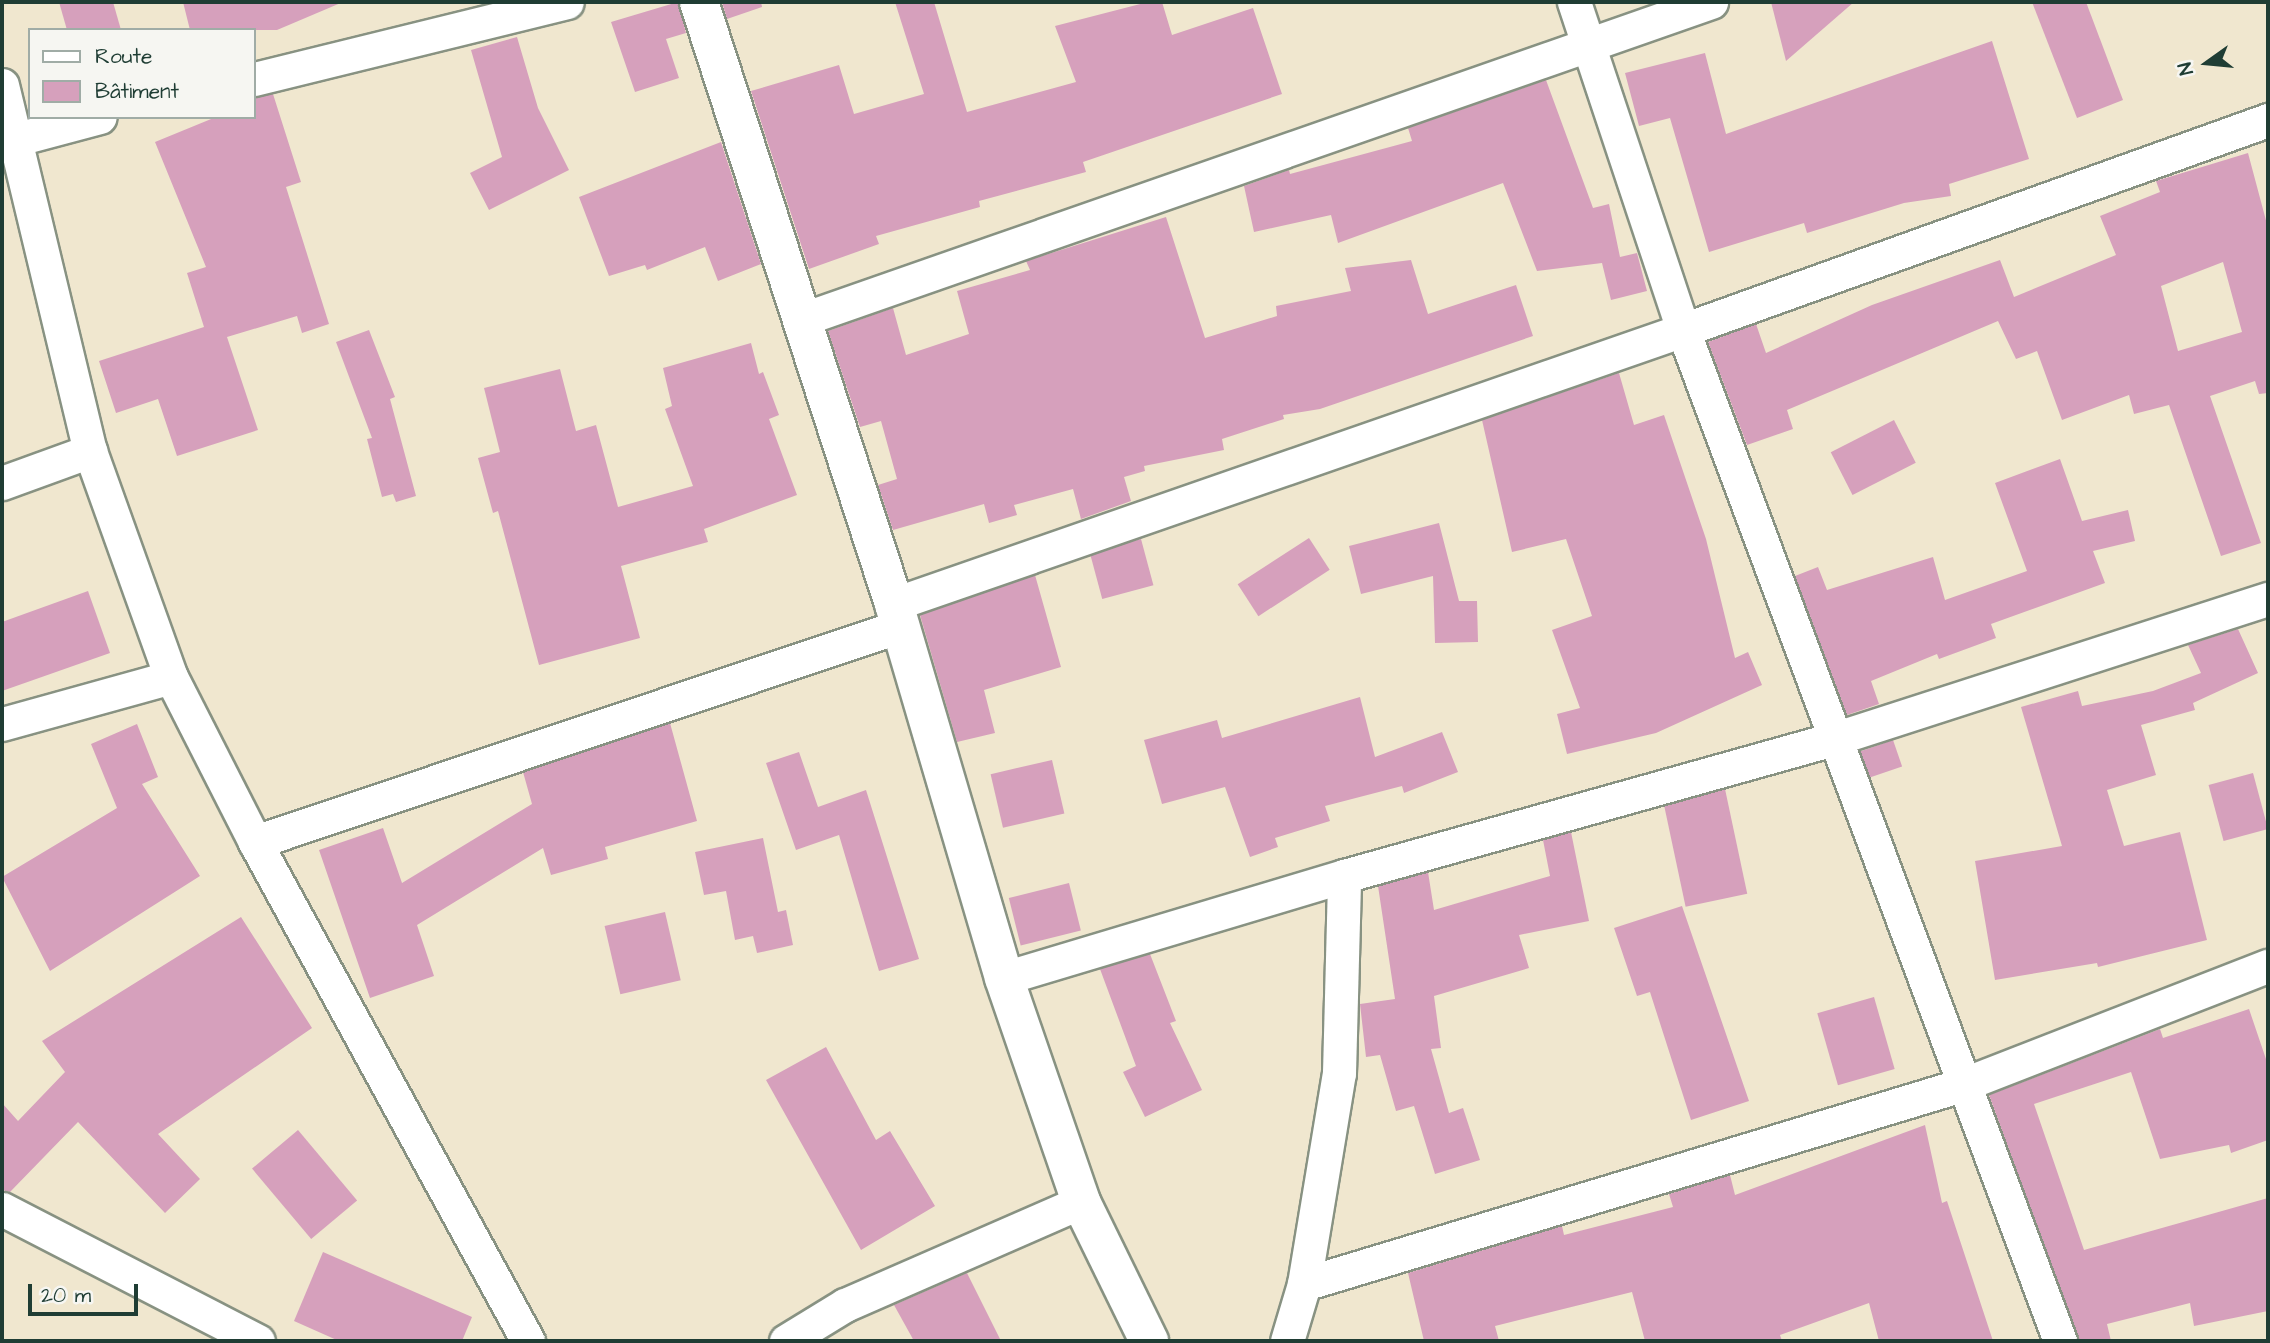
<!DOCTYPE html>
<meta charset="utf-8">
<style>
body{margin:0}
#map{position:relative;width:2270px;height:1343px;overflow:hidden;background:#f0e7cf;font-family:"Architects Daughter",sans-serif}
div>[style]{position:absolute}
.building>*{inset:0;background:#d6a0bc;transform-origin:0 0}
.roads{filter:drop-shadow(2px 0 #889282) drop-shadow(-2px 0 #889282) drop-shadow(0 2px #889282) drop-shadow(0 -2px #889282)}
.street>*{height:33px;margin:-16.5px;padding:0 16.5px;transform-origin:16.5px;border-radius:16.5px;background:#fff}
.secondary>*{height:38px;margin:-19px;padding:0 19px;transform-origin:19px;border-radius:19px;background:#fff}
span{translate:-50% -50%;white-space:nowrap;text-align:center;line-height:1.15;-webkit-text-stroke:5px #f6f6f2;paint-order:stroke}
.frame{position:absolute;inset:0;border:4px solid #1f3d34;pointer-events:none}
.legend{position:absolute;left:28px;top:28px;width:228px;height:91px;box-sizing:border-box;background:#f6f6f2;border:2px solid #a0aca6;margin:0;padding:9px 12px;list-style:none;font-size:21px;color:#1f3d34}
.legend li{display:flex;align-items:center;gap:14px;height:35px}
.legend b{width:35px;border:2px solid #a0aca6}
.north{position:absolute;left:2172px;top:28px;width:70px;height:70px;-webkit-text-stroke:5px #f6f6f2;paint-order:stroke;rotate:255deg;font-size:19px;font-weight:700;line-height:28px;text-align:center;color:#1f3d34}
.north::after{content:'';display:block;margin:auto;width:24px;height:32px;background:#1f3d34;clip-path:polygon(50% 0,100% 100%,50% 72%,0 100%)}
.scale{position:absolute;left:28px;top:1284px;width:110px;height:32px;box-sizing:border-box;border:4px solid #1f3d34;border-top:0;padding-left:9px;font-size:21px;line-height:24px;white-space:nowrap;color:#1f3d34;-webkit-text-stroke:5px #f6f6f2;paint-order:stroke}
</style>
<div id="map">
<div class="building">
<div style="clip-path:polygon(59px 2px,113px 2px,121px 30px,67px 30px)"></div>
<div style="clip-path:polygon(183px 2px,343px 2px,277px 30px,190px 30px)"></div>
<div style="clip-path:polygon(678px 2px,686px 33px,666px 39px,679px 78px,635px 92px,611px 22px)"></div>
<div style="clip-path:polygon(722px 2px,761px 2px,762px 7px,727px 19px)"></div>
<div style="clip-path:polygon(895px 2px,934px 2px,967px 112px,1076px 82px,1055px 26px,1148px 2px,1162px 2px,1172px 35px,1253px 8px,1282px 94px,1083px 162px,1086px 172px,979px 201px,980px 207px,876px 236px,879px 244px,809px 269px,751px 91px,839px 65px,854px 114px,924px 94px)"></div>
<div style="clip-path:polygon(1771px 2px,1854px 2px,1786px 61px)"></div>
<div style="clip-path:polygon(2032px 2px,2086px 2px,2123px 100px,2077px 118px)"></div>
<div style="clip-path:polygon(517px 37px,538px 108px,569px 170px,489px 210px,470px 173px,502px 157px,471px 50px)"></div>
<div style="clip-path:polygon(1992px 41px,2029px 159px,1949px 184px,1951px 196px,1904px 203px,1807px 233px,1804px 223px,1709px 252px,1670px 118px,1639px 126px,1625px 73px,1705px 53px,1726px 134px)"></div>
<div style="clip-path:polygon(1546px 80px,1593px 208px,1609px 204px,1620px 257px,1637px 253px,1647px 291px,1611px 300px,1602px 263px,1537px 271px,1503px 183px,1338px 243px,1331px 215px,1254px 232px,1244px 186px,1289px 170px,1290px 174px,1412px 141px,1408px 128px)"></div>
<div style="clip-path:polygon(273px 94px,301px 182px,286px 187px,329px 324px,302px 333px,297px 316px,227px 337px,258px 430px,177px 456px,158px 399px,116px 413px,99px 361px,204px 327px,187px 273px,206px 267px,155px 142px,216px 117px,254px 117px,254px 98px)"></div>
<div style="clip-path:polygon(721px 142px,761px 264px,718px 281px,705px 247px,647px 270px,645px 265px,609px 276px,579px 197px)"></div>
<div style="clip-path:polygon(evenodd,2248px 153px,2268px 228px,2268px 393px,2259px 394px,2255px 381px,2210px 396px,2261px 543px,2221px 556px,2169px 405px,2134px 414px,2129px 395px,2062px 420px,2037px 351px,2016px 359px,1998px 321px,1787px 410px,1793px 429px,1747px 445px,1708px 342px,1756px 324px,1766px 353px,1872px 305px,2000px 260px,2014px 297px,2116px 255px,2100px 216px,2160px 192px,2156px 181px,2248px 153px,2223px 262px,2242px 332px,2178px 351px,2161px 286px,2223px 262px)"></div>
<div style="clip-path:polygon(1166px 217px,1205px 338px,1277px 316px,1276px 306px,1351px 291px,1345px 268px,1411px 260px,1428px 314px,1516px 285px,1533px 336px,1320px 409px,1283px 415px,1284px 419px,1222px 439px,1224px 450px,1144px 466px,1145px 471px,1124px 477px,1131px 501px,1081px 519px,1073px 489px,1014px 505px,1017px 515px,989px 523px,984px 504px,893px 530px,878px 485px,897px 479px,881px 421px,860px 427px,828px 331px,893px 308px,906px 355px,969px 334px,957px 291px,1030px 270px,1026px 261px)"></div>
<div style="clip-path:polygon(369px 330px,395px 397px,390px 399px,416px 496px,396px 502px,393px 494px,382px 497px,367px 439px,372px 438px,336px 342px)"></div>
<div style="clip-path:polygon(751px 343px,759px 374px,763px 372px,779px 415px,769px 419px,797px 495px,704px 529px,708px 542px,621px 566px,640px 638px,539px 665px,498px 511px,493px 513px,478px 458px,500px 452px,484px 388px,560px 369px,576px 431px,596px 425px,618px 507px,693px 486px,665px 409px,672px 406px,663px 368px)"></div>
<div style="clip-path:polygon(1619px 373px,1634px 425px,1664px 415px,1706px 539px,1735px 658px,1748px 652px,1762px 685px,1656px 733px,1567px 754px,1557px 714px,1580px 708px,1552px 630px,1592px 616px,1566px 539px,1512px 552px,1482px 420px)"></div>
<div style="left:1894px;top:420px;width:48px;height:71px;rotate:63deg"></div>
<div style="clip-path:polygon(2060px 459px,2082px 521px,2128px 510px,2135px 541px,2093px 551px,2105px 583px,1991px 624px,1996px 638px,1939px 659px,1937px 654px,1871px 681px,1879px 704px,1847px 715px,1795px 576px,1818px 567px,1827px 590px,1933px 557px,1945px 600px,2027px 571px,1995px 483px)"></div>
<div style="clip-path:polygon(1439px 523px,1459px 601px,1477px 601px,1478px 642px,1435px 643px,1433px 576px,1361px 594px,1349px 546px)"></div>
<div style="left:1309px;top:538px;width:38px;height:85px;rotate:57deg"></div>
<div style="left:1141px;top:539px;width:48px;height:53px;rotate:75deg"></div>
<div style="clip-path:polygon(1035px 575px,1061px 667px,984px 690px,995px 733px,957px 742px,920px 615px)"></div>
<div style="clip-path:polygon(88px 591px,110px 653px,2px 691px,2px 622px)"></div>
<div style="clip-path:polygon(2238px 629px,2258px 673px,2193px 703px,2195px 710px,2141px 725px,2156px 775px,2107px 790px,2124px 846px,2180px 832px,2207px 940px,2098px 967px,2097px 963px,1995px 980px,1975px 861px,2062px 846px,2021px 707px,2078px 691px,2082px 706px,2153px 691px,2201px 673px,2188px 645px)"></div>
<div style="clip-path:polygon(1360px 697px,1375px 757px,1442px 732px,1458px 772px,1404px 793px,1402px 786px,1325px 806px,1330px 821px,1275px 838px,1278px 847px,1250px 857px,1225px 787px,1162px 804px,1144px 740px,1217px 720px,1222px 738px)"></div>
<div style="clip-path:polygon(670px 723px,697px 821px,605px 847px,608px 859px,551px 875px,543px 848px,417px 925px,434px 976px,370px 998px,319px 850px,383px 828px,402px 883px,532px 804px,523px 772px)"></div>
<div style="clip-path:polygon(137px 724px,158px 777px,142px 784px,200px 876px,50px 971px,2px 877px,117px 808px,91px 744px)"></div>
<div style="left:1893px;top:740px;width:28px;height:35px;rotate:71deg"></div>
<div style="clip-path:polygon(799px 752px,818px 807px,866px 790px,919px 959px,879px 971px,839px 835px,796px 850px,766px 763px)"></div>
<div style="left:1052px;top:760px;width:55px;height:63px;rotate:77deg"></div>
<div style="left:2253px;top:773px;width:58px;height:46px;rotate:75deg"></div>
<div style="left:1725px;top:789px;width:107px;height:63px;rotate:78deg"></div>
<div style="clip-path:polygon(1571px 832px,1589px 921px,1519px 935px,1529px 968px,1434px 996px,1441px 1048px,1431px 1049px,1449px 1113px,1463px 1108px,1480px 1160px,1435px 1174px,1414px 1106px,1396px 1111px,1380px 1055px,1366px 1057px,1360px 1004px,1395px 999px,1378px 886px,1428px 872px,1434px 910px,1550px 876px,1543px 840px)"></div>
<div style="clip-path:polygon(763px 838px,778px 912px,786px 910px,793px 945px,757px 953px,753px 936px,735px 940px,726px 891px,704px 895px,695px 852px)"></div>
<div style="left:1069px;top:883px;width:49px;height:62px;rotate:76deg"></div>
<div style="clip-path:polygon(1682px 906px,1749px 1101px,1691px 1120px,1650px 992px,1637px 996px,1614px 928px)"></div>
<div style="left:665px;top:912px;width:70px;height:62px;rotate:77deg"></div>
<div style="clip-path:polygon(241px 917px,312px 1028px,158px 1134px,200px 1179px,165px 1213px,78px 1122px,10px 1192px,2px 1190px,2px 1103px,18px 1121px,65px 1072px,42px 1041px)"></div>
<div style="clip-path:polygon(1150px 954px,1176px 1021px,1170px 1023px,1202px 1090px,1145px 1117px,1123px 1072px,1136px 1066px,1100px 969px)"></div>
<div style="left:1874px;top:997px;width:75px;height:59px;rotate:74deg"></div>
<div style="clip-path:polygon(2249px 1009px,2268px 1065px,2268px 1140px,2231px 1153px,2229px 1145px,2160px 1159px,2131px 1072px,2034px 1104px,2084px 1250px,2268px 1198px,2268px 1311px,2194px 1326px,2190px 1303px,2107px 1324px,2111px 1341px,2079px 1341px,1989px 1095px,2160px 1029px,2163px 1038px)"></div>
<div style="clip-path:polygon(826px 1047px,876px 1140px,890px 1131px,935px 1206px,861px 1250px,766px 1080px)"></div>
<div style="clip-path:polygon(1925px 1125px,1942px 1203px,1947px 1201px,1993px 1341px,1879px 1341px,1869px 1303px,1780px 1335px,1782px 1341px,1645px 1341px,1632px 1292px,1495px 1326px,1499px 1341px,1424px 1341px,1408px 1273px,1562px 1226px,1564px 1235px,1673px 1207px,1669px 1194px,1730px 1175px,1735px 1195px)"></div>
<div style="left:298px;top:1130px;width:92px;height:60px;rotate:50deg"></div>
<div style="clip-path:polygon(323px 1252px,472px 1317px,462px 1341px,339px 1341px,294px 1321px)"></div>
<div style="clip-path:polygon(967px 1273px,1001px 1341px,914px 1341px,894px 1305px)"></div>
</div>
<div class="roads">
<div class="street">
<div style="left:1574px;top:2px;width:346px;rotate:71.6deg"></div>
<div style="left:1683px;top:330px;width:1079px;rotate:69.55deg"></div>
<div style="left:254px;top:79px;width:322px;rotate:-13.8deg"></div>
<div style="left:2px;top:85px;width:376px;rotate:76.5deg"></div>
<div style="left:90px;top:451px;width:240px;rotate:70.3deg"></div>
<div style="left:171px;top:677px;width:185px;rotate:63deg"></div>
<div style="left:255px;top:842px;width:569px;rotate:61.32deg"></div>
<div style="left:2px;top:143px;width:101px;rotate:-14.9deg"></div>
<div style="left:803px;top:319px;width:962px;rotate:-19.25deg"></div>
<div style="left:2px;top:483px;width:94px;rotate:-20deg"></div>
<div style="left:894px;top:604px;width:835px;rotate:-19.15deg"></div>
<div style="left:1683px;top:330px;width:622px;rotate:-19.75deg"></div>
<div style="left:2px;top:724px;width:175px;rotate:-15.5deg"></div>
<div style="left:255px;top:842px;width:680px;rotate:-18.51deg"></div>
<div style="left:1004px;top:978px;width:355px;rotate:-16.7deg"></div>
<div style="left:1344px;top:876px;width:512px;rotate:-15.64deg"></div>
<div style="left:1837px;top:738px;width:453px;rotate:-17.9deg"></div>
<div style="left:2px;top:1209px;width:288px;rotate:27.3deg"></div>
<div style="left:1304px;top:1284px;width:687px;rotate:-16.83deg"></div>
<div style="left:1962px;top:1085px;width:328px;rotate:-21.3deg"></div>
<div style="left:786px;top:1341px;width:69px;rotate:-31.4deg"></div>
<div style="left:845px;top:1305px;width:257px;rotate:-23.6deg"></div>
<div style="left:1287px;top:1341px;width:59px;rotate:-73.4deg"></div>
<div style="left:1304px;top:1284px;width:214px;rotate:-80.6deg"></div>
<div style="left:1339px;top:1073px;width:197px;rotate:-88.5deg"></div>
</div>
<div class="secondary">
<div style="left:699px;top:2px;width:633px;rotate:72.05deg"></div>
<div style="left:894px;top:604px;width:390px;rotate:73.6deg"></div>
<div style="left:1004px;top:978px;width:237px;rotate:71deg"></div>
<div style="left:1081px;top:1202px;width:155px;rotate:63.9deg"></div>
</div>
</div>
<div class="frame"></div>
<ul class="legend">
<li><b style="height:9px;background:#fff"></b>Route</li>
<li><b style="height:19px;background:#d6a0bc"></b>Bâtiment</li>
</ul>
<div class="north">N</div>
<div class="scale">20 m</div>
</div>
